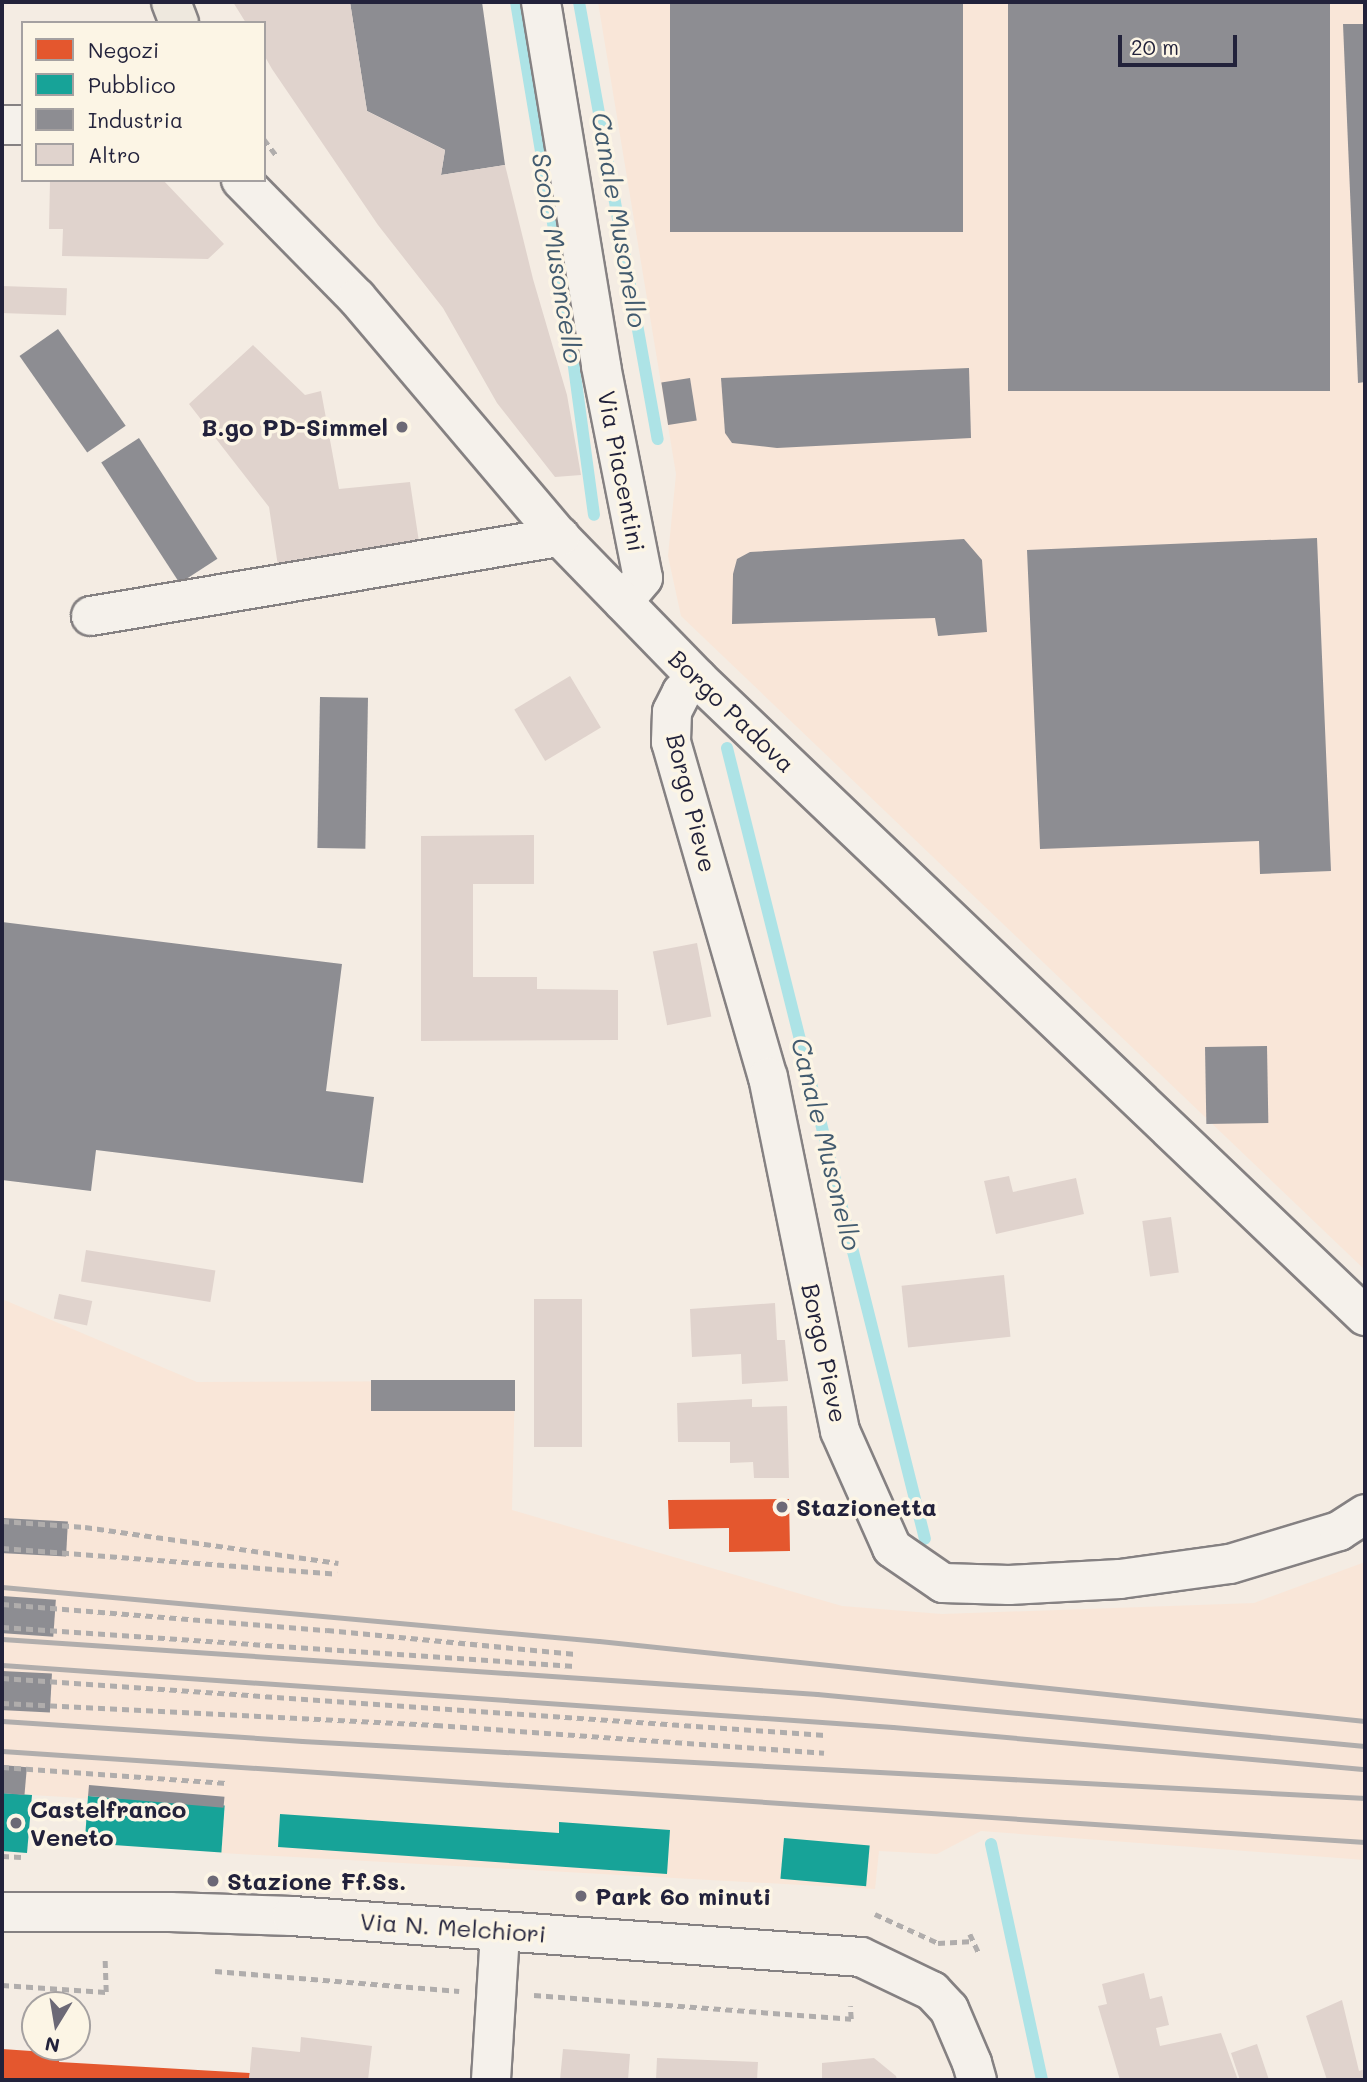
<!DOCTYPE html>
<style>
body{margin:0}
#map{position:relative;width:1367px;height:2082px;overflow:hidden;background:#f4ece3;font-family:Mali,sans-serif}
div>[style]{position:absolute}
.built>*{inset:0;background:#f9e6d8}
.shops>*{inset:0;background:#e4572e}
.public>*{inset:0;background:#17a398;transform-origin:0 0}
.industry>*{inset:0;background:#8d8d92;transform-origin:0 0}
.stream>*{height:12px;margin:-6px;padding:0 6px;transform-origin:6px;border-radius:6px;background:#ade3e6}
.building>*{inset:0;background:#e0d3cd;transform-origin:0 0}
.path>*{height:4.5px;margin-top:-2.25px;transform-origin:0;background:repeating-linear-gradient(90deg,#b0adac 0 7px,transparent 0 12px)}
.roads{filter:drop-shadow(2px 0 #858182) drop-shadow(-2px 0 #858182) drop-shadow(0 2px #858182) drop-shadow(0 -2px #858182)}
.minor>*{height:38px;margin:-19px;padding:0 19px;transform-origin:19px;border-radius:19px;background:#f5f1eb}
.major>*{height:38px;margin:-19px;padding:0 19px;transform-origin:19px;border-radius:19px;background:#eee8de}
.rail>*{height:5px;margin:-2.5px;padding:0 2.5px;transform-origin:2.5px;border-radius:2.5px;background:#b0adac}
.dots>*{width:19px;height:19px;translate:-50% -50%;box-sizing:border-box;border:4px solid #fcf5e5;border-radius:50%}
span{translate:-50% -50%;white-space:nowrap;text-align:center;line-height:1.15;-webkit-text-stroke:7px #fcf5e5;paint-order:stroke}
.poi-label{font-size:24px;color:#22223b;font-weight:700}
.right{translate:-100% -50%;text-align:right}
.left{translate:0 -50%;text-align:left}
.street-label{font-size:24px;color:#22223b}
.water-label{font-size:26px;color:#425b6f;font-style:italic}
.frame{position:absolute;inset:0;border:4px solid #22223b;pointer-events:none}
.legend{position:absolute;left:21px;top:21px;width:245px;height:161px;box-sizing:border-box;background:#fcf5e5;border:2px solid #a5a1a1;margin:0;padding:9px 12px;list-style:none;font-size:21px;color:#22223b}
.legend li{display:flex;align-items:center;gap:14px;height:35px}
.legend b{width:35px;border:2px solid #a5a1a1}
.north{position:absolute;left:21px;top:1991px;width:70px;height:70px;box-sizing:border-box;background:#fcf5e5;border:2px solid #a5a1a1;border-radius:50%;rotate:191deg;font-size:19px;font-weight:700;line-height:28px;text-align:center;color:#22223b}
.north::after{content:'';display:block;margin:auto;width:24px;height:32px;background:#6c6976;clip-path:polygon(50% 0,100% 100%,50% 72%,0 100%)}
.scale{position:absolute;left:1118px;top:35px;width:119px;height:32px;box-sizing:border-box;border:4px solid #22223b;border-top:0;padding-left:9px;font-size:21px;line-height:24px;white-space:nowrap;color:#22223b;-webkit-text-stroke:5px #fcf5e5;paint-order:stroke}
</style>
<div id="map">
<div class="built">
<div style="clip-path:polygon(598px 2px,1365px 2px,1365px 1270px,681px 616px,668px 556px,676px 474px)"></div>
<div style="clip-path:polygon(2px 1299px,197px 1382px,515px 1381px,512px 1510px,842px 1606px,942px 1614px,1254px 1603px,1365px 1562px,1365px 1860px,981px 1831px,937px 1854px,879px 1851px,875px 1889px,221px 1853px,225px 1807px,32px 1795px,27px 1853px,2px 1851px)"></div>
</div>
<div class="shops">
<div style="clip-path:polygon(789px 1499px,790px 1551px,729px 1552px,729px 1528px,669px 1529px,668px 1500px)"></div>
<div style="clip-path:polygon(2px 2049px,60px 2053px,59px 2062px,250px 2073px,249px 2080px,2px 2080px)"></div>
</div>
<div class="public">
<div style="clip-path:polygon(2px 1793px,32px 1795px,27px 1853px,2px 1851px)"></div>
<div style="left:88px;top:1796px;width:137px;height:47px;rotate:4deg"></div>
<div style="clip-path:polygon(280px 1814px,559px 1833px,559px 1822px,670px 1830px,667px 1874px,278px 1847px)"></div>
<div style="left:784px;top:1838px;width:86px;height:41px;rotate:5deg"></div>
</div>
<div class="industry">
<div style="clip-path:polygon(350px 2px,482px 2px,505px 165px,441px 175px,445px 150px,367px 111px)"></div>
<div style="left:670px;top:2px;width:293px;height:230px"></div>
<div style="left:1008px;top:2px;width:322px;height:389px"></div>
<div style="clip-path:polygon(1343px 24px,1365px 24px,1365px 382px,1358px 383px)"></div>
<div style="left:58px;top:329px;width:118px;height:47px;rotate:55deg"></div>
<div style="clip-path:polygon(969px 368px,971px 438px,777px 448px,732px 443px,725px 433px,721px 378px)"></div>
<div style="left:690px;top:378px;width:43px;height:29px;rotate:81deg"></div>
<div style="left:139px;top:438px;width:144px;height:45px;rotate:57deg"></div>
<div style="clip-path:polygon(1317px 538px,1331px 871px,1260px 874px,1259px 841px,1040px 849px,1027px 550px)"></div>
<div style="clip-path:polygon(964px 539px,982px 560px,987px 632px,938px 636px,935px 618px,732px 624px,733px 574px,737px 559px,750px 552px)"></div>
<div style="left:320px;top:697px;width:48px;height:151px;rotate:1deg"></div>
<div style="clip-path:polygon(2px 922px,342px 964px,326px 1091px,374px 1097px,363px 1183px,96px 1150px,91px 1191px,2px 1180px)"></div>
<div style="left:1267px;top:1046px;width:77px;height:62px;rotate:89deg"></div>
<div style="left:371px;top:1380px;width:144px;height:31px"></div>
<div style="left:2px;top:1518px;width:66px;height:35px;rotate:3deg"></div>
<div style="left:2px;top:1596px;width:54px;height:37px;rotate:4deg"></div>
<div style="left:2px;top:1671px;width:50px;height:39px;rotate:3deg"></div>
<div style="left:2px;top:1765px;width:25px;height:28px;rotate:5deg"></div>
<div style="left:89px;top:1785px;width:136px;height:11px;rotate:5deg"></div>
</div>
<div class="stream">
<div style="left:516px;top:2px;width:273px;rotate:80.5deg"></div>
<div style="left:561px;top:271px;width:246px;rotate:82.3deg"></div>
<div style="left:579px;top:2px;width:444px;rotate:79.8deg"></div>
<div style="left:727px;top:748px;width:815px;rotate:75.95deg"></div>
<div style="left:991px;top:1844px;width:241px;rotate:77.8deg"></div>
</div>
<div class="building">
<div style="clip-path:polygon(233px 2px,350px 2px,367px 111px,445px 150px,441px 175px,505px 165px,533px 279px,567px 395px,581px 475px,555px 477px,497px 403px,443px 308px,378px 225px,272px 69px,264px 55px,264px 23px,246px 23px)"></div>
<div style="clip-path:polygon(50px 180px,163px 180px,224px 244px,208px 259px,62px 256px,63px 229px,49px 229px)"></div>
<div style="left:2px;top:286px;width:65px;height:27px;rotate:2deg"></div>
<div style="clip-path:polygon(253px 345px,305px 395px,321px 391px,339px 489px,410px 482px,419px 542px,278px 566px,269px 507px,189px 404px)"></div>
<div style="left:570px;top:676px;width:60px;height:65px;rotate:59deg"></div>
<div style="clip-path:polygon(534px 835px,534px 884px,473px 884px,473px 977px,537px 977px,537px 989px,618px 990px,618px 1040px,421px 1041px,421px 836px)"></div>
<div style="left:697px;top:943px;width:75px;height:45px;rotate:79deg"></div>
<div style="clip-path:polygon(1009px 1176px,1013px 1192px,1076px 1178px,1084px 1214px,996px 1234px,984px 1181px)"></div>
<div style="left:1171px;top:1217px;width:56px;height:29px;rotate:82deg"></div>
<div style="left:86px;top:1250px;width:131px;height:32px;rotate:9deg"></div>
<div style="left:1004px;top:1275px;width:62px;height:103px;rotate:84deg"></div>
<div style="left:59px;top:1294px;width:34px;height:25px;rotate:12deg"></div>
<div style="left:534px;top:1299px;width:48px;height:148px"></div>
<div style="clip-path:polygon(775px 1303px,777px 1340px,785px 1340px,788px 1381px,742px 1384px,741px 1354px,692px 1357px,690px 1309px)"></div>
<div style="clip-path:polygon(752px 1399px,752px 1407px,787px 1406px,789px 1478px,754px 1478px,753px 1462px,730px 1463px,730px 1442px,678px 1442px,677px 1403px)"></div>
<div style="clip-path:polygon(1144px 1973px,1150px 1999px,1162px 1996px,1169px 2025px,1156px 2028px,1160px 2046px,1221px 2033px,1238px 2080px,1120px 2080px,1098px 2006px,1107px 2004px,1102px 1984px)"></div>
<div style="clip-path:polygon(1342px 2000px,1359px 2071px,1365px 2069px,1365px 2080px,1327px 2080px,1306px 2016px)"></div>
<div style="clip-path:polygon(301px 2037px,372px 2046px,368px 2080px,249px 2080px,252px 2047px,300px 2052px)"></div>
<div style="clip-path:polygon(1257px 2044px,1269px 2080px,1240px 2080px,1231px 2053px)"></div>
<div style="clip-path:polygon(563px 2049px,630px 2054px,628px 2080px,560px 2080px)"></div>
<div style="clip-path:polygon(657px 2058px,758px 2062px,757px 2080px,656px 2080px)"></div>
<div style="clip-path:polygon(874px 2058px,896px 2076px,897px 2080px,822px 2080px,822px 2063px)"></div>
</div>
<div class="path">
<div style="left:264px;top:139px;width:21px;rotate:53deg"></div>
<div style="left:2px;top:1521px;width:83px;rotate:4.1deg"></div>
<div style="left:85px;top:1527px;width:256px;rotate:8.1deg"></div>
<div style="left:2px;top:1548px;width:336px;rotate:4.4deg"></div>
<div style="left:2px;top:1604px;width:326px;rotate:4.6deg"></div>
<div style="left:327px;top:1630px;width:250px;rotate:5.5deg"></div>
<div style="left:2px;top:1627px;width:574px;rotate:3.89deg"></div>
<div style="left:2px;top:1678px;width:825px;rotate:3.96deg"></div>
<div style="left:2px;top:1703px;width:435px;rotate:2.9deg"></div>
<div style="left:436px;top:1725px;width:389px;rotate:4.1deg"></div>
<div style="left:2px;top:1767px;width:225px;rotate:4.1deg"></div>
<div style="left:2px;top:1856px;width:19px;rotate:3deg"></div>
<div style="left:875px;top:1914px;width:69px;rotate:24.7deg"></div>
<div style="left:938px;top:1943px;width:36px;rotate:-3deg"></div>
<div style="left:970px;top:1934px;width:21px;rotate:65deg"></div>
<div style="left:215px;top:1971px;width:245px;rotate:4.7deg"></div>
<div style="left:2px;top:1985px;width:104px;rotate:3.9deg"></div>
<div style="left:106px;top:1992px;width:32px;rotate:-92deg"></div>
<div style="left:534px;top:1995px;width:318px;rotate:4.3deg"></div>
<div style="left:851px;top:2019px;width:13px;rotate:-94deg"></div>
</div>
<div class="roads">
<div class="minor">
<div style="left:541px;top:2px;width:369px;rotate:80.6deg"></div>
<div style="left:601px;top:366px;width:216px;rotate:78.8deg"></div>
<div style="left:643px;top:578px;width:31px;rotate:130deg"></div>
<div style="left:2px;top:125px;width:21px"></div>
<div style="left:241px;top:180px;width:165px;rotate:45.5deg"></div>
<div style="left:357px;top:298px;width:314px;rotate:49.7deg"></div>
<div style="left:560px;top:537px;width:197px;rotate:45.8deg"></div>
<div style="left:697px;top:678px;width:924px;rotate:43.68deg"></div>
<div style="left:91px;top:616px;width:476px;rotate:-9.6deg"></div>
<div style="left:697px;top:678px;width:21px;rotate:137deg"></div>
<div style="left:682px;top:692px;width:22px;rotate:117deg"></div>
<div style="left:672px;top:712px;width:30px;rotate:92deg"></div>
<div style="left:671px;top:742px;width:349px;rotate:73.9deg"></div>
<div style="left:768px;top:1077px;width:361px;rotate:78.5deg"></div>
<div style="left:840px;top:1431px;width:128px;rotate:66deg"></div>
<div style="left:892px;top:1548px;width:62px;rotate:34.5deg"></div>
<div style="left:943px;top:1583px;width:66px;rotate:1.7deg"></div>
<div style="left:1009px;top:1585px;width:111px;rotate:-3.1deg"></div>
<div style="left:1120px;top:1579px;width:111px;rotate:-7.8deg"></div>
<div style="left:1230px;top:1564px;width:114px;rotate:-16.8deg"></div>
<div style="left:1339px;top:1531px;width:31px;rotate:-33deg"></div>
<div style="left:2px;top:1912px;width:168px"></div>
<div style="left:170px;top:1912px;width:122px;rotate:1.9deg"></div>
<div style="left:292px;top:1916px;width:570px;rotate:4.12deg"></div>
<div style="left:861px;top:1957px;width:79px;rotate:25.6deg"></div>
<div style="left:932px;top:1991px;width:25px;rotate:47deg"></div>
<div style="left:949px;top:2009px;width:59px;rotate:66.9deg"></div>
<div style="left:972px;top:2063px;width:18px;rotate:74deg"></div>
<div style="left:491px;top:2080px;width:149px;rotate:-86.5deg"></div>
</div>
<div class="major">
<div style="left:171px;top:2px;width:22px;rotate:69deg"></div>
</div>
</div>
<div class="rail">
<div style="left:2px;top:1587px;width:599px;rotate:5.17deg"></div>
<div style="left:599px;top:1641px;width:770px;rotate:5.96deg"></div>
<div style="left:2px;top:1639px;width:817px;rotate:3.86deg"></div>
<div style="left:817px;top:1694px;width:550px;rotate:5.42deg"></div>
<div style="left:2px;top:1665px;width:893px;rotate:3.98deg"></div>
<div style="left:893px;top:1727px;width:474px;rotate:5.1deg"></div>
<div style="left:2px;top:1721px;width:301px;rotate:3.8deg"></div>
<div style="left:302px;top:1741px;width:1065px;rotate:3.07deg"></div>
<div style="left:2px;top:1751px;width:1366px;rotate:3.82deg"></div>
</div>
<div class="dots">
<div style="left:402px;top:427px;background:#6c6976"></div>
<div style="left:782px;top:1507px;background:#6c6976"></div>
<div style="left:16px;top:1823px;background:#6c6976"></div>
<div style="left:213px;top:1881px;background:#6c6976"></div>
<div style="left:581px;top:1896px;background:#6c6976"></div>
</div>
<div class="poi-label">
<span class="right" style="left:388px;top:427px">B.go PD-Simmel</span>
<span class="left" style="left:796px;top:1507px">Stazionetta</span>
<span class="left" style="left:30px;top:1823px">Castelfranco<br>Veneto</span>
<span class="left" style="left:227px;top:1881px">Stazione Ff.Ss.</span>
<span class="left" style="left:595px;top:1896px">Park 6o minuti</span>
</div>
<div class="street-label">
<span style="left:622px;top:471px;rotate:79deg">Via Piacentini</span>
<span style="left:732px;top:711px;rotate:44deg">Borgo Padova</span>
<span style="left:692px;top:803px;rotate:76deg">Borgo Pieve</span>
<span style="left:825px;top:1353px;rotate:78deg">Borgo Pieve</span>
<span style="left:453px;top:1927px;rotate:4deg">Via N. Melchiori</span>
</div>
<div class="water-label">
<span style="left:619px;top:220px;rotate:80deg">Canale Musonello</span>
<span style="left:557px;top:258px;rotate:81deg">Scolo Musoncello</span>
<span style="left:826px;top:1144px;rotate:76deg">Canale Musonello</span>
</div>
<div class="frame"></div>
<ul class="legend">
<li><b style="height:19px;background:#e4572e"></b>Negozi</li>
<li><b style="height:19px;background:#17a398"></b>Pubblico</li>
<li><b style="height:19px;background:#8d8d92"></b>Industria</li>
<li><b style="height:19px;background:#e0d3cd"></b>Altro</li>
</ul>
<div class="north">N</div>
<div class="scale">20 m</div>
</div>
